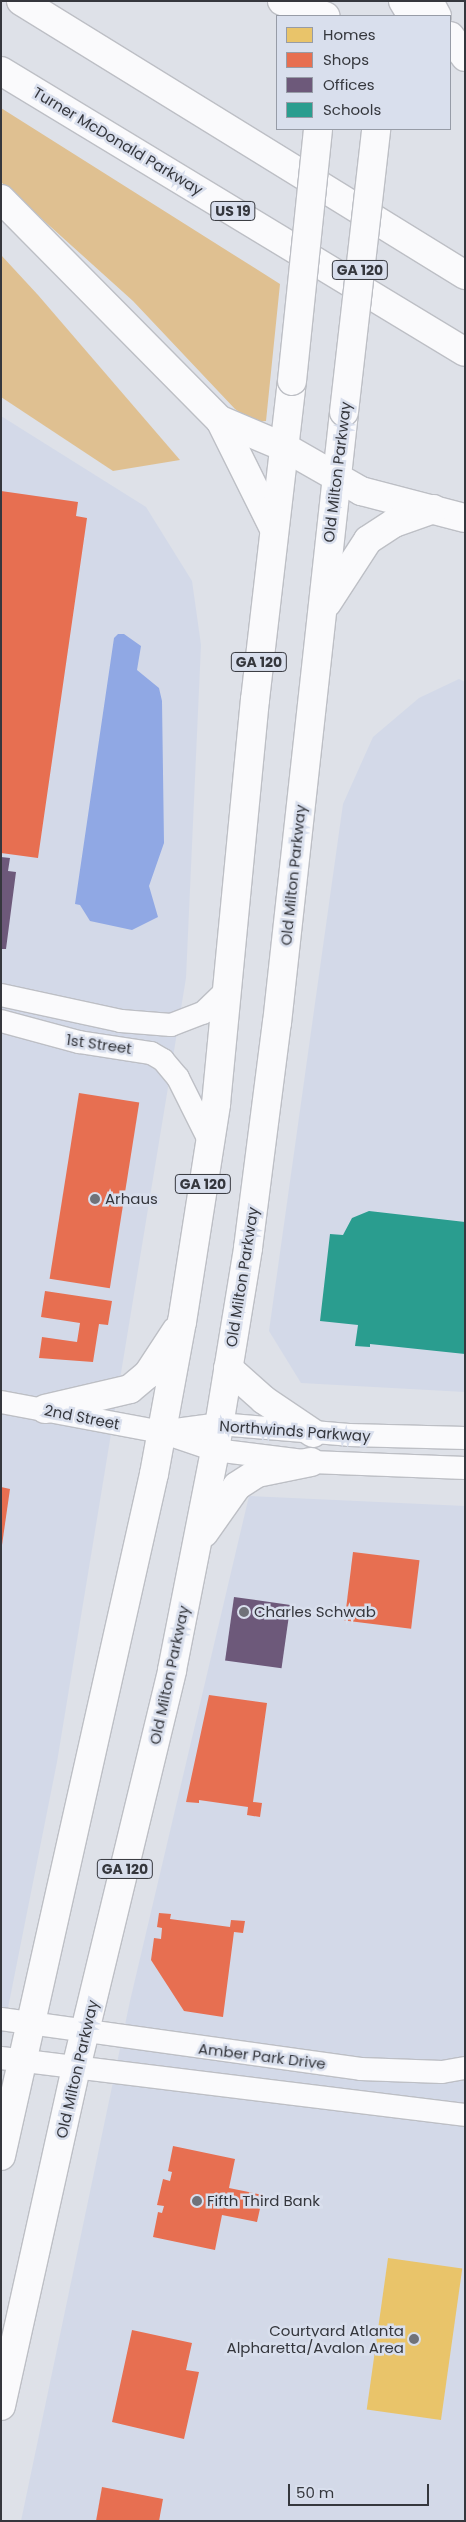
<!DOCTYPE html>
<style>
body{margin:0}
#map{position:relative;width:466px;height:2522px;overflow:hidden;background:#dee1e8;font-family:Poppins,sans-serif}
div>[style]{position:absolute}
.built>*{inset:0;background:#d3d9e8}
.green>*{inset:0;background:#dfc091}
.water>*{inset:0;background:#90a8e4}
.homes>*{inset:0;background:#e9c46a;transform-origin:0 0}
.shops>*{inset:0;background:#e76f51;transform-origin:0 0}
.offices>*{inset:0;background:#6d597a;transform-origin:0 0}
.schools>*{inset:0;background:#2a9d8f}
.roads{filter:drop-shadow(1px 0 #bdbfc5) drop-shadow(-1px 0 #bdbfc5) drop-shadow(0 1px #bdbfc5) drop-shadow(0 -1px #bdbfc5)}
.minor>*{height:22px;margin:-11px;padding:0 11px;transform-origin:11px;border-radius:11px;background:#fafafc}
.highway>*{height:28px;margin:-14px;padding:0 14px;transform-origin:14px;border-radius:14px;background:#fafafc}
.bridges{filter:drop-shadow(1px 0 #bdbfc5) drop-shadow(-1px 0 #bdbfc5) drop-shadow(0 1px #bdbfc5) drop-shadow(0 -1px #bdbfc5)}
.highway-bridge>*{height:28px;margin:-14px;padding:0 14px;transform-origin:14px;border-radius:14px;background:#fafafc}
.dots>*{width:14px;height:14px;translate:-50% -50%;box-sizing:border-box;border:2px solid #d9dfed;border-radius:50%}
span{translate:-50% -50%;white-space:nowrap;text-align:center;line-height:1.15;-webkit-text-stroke:5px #d9dfed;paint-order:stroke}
.shield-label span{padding:1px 4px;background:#d9dfed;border:1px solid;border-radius:4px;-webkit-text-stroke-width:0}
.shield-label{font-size:14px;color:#35373d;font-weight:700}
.street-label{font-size:15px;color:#35373d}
.poi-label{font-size:15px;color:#35373d}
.left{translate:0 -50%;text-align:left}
.right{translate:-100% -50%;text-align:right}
.frame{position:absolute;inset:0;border:2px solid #35373d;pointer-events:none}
.legend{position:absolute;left:276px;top:15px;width:175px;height:115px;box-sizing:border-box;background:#d9dfed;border:1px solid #979ca7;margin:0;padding:6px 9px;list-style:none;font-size:15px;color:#35373d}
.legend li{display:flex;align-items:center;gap:10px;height:25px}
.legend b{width:25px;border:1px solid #979ca7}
.scale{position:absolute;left:288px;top:2484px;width:141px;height:22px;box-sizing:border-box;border:2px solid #35373d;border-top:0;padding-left:6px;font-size:15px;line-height:18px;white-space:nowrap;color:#35373d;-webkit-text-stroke:4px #d9dfed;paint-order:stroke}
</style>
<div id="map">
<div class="built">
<div style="clip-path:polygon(1px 416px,146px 507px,192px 581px,201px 645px,186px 978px,57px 1762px,1px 2043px)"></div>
<div style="clip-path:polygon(459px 679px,465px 682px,465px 1392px,301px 1383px,269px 1331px,343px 804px,373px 737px,419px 698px)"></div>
<div style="clip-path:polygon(249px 1496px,465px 1506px,465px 2521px,21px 2521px,130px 2001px)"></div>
</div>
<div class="green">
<div style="clip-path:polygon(1px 108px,280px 284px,266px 421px,254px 422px,235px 409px,133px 301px,1px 182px)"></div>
<div style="clip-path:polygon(1px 255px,38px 295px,180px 460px,113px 471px,1px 397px)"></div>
</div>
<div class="water">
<div style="clip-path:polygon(118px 634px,124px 634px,141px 646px,137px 670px,159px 688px,162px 701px,164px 843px,149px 886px,158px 917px,132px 930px,90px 921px,80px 905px,75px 904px,114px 638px)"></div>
</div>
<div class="homes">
<div style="left:388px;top:2258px;width:75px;height:153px;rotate:8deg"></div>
</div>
<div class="shops">
<div style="clip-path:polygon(1px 491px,78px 502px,76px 516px,87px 518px,38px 858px,1px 853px)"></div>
<div style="left:79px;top:1093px;width:61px;height:188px;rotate:9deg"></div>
<div style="clip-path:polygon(45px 1291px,112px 1301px,108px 1325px,99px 1324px,93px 1362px,39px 1358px,42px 1337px,77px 1342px,80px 1323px,41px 1317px)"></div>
<div style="clip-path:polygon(1px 1487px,10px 1489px,2px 1545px,1px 1545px)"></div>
<div style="left:353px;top:1552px;width:67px;height:69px;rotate:7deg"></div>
<div style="clip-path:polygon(209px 1695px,267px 1703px,253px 1802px,262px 1803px,260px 1817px,247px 1815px,248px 1807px,199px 1800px,199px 1803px,186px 1802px)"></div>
<div style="clip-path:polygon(159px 1913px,171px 1914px,170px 1919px,230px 1927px,231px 1920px,245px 1921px,243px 1933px,234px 1932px,223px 2017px,184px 2011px,151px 1960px,154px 1938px,161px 1939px,162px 1928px,157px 1927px)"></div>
<div style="clip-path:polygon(173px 2146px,235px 2159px,229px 2188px,263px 2195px,257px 2222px,222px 2215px,215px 2250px,153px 2237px,158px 2212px,162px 2213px,164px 2206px,157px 2205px,163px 2179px,170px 2181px,172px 2172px,168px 2171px)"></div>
<div style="clip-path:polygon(132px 2330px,192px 2343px,186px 2370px,199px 2372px,184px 2439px,112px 2422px)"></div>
<div style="clip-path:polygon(102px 2487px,163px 2499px,159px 2521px,96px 2521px)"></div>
</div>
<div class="offices">
<div style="clip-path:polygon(1px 857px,10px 858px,8px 871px,16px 872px,6px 949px,1px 949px)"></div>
<div style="left:234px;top:1597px;width:57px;height:64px;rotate:8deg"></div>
</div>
<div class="schools">
<div style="clip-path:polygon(369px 1211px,465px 1222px,465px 1354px,370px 1344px,370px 1347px,355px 1346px,358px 1325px,320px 1321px,330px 1234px,343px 1235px,352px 1218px)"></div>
</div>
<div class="roads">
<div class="minor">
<div style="left:1px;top:995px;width:123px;rotate:12.2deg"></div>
<div style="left:121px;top:1021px;width:50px;rotate:4.6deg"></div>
<div style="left:171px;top:1025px;width:34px;rotate:-21deg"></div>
<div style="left:203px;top:1013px;width:36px;rotate:-44deg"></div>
<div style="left:1px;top:1021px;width:81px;rotate:15.1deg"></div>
<div style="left:79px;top:1042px;width:73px;rotate:8.7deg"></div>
<div style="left:151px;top:1053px;width:14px;rotate:30deg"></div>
<div style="left:163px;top:1060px;width:23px;rotate:50deg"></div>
<div style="left:178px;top:1078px;width:72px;rotate:63.4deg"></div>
<div style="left:1px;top:1402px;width:164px;rotate:10.6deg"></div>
<div style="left:162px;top:1432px;width:56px;rotate:18.8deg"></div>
<div style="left:215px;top:1450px;width:97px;rotate:7.1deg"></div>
<div style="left:311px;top:1462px;width:154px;rotate:2.2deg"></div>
<div style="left:168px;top:1431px;width:51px;rotate:-7.8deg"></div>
<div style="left:219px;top:1424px;width:130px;rotate:4.8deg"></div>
<div style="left:349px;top:1435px;width:116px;rotate:1.5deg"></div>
<div style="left:1px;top:2019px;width:363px;rotate:7.9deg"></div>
<div style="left:361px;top:2069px;width:81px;rotate:2.1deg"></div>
<div style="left:442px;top:2072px;width:23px;rotate:-10deg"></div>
<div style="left:1px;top:2058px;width:467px;rotate:7deg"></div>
</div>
<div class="highway">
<div style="left:21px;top:1px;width:522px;rotate:31.68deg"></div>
<div style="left:282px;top:1px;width:46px;rotate:19.2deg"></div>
<div style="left:403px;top:1px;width:17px;rotate:59deg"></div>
<div style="left:429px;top:1px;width:17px;rotate:62deg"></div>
<div style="left:450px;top:36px;width:26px;rotate:54deg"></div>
<div style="left:1px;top:71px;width:542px;rotate:31.2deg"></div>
<div style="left:1px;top:199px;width:311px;rotate:45.3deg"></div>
<div style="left:220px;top:420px;width:119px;rotate:63.6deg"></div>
<div style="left:220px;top:420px;width:69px;rotate:22.9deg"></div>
<div style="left:284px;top:447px;width:89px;rotate:29.7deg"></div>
<div style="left:361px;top:491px;width:107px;rotate:14.6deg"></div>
<div style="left:327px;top:603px;width:75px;rotate:-56.9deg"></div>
<div style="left:368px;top:540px;width:31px;rotate:-33deg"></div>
<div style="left:394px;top:523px;width:42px;rotate:-19.3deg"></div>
<div style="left:228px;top:1368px;width:48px;rotate:41.6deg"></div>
<div style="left:264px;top:1400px;width:59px;rotate:34deg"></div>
<div style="left:45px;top:1409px;width:87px;rotate:-13.2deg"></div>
<div style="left:130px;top:1389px;width:23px;rotate:-40deg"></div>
<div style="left:148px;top:1374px;width:51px;rotate:-56.9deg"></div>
<div style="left:204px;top:1533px;width:57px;rotate:-54.9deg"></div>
<div style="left:237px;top:1486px;width:24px;rotate:-33deg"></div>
<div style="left:257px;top:1473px;width:55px;rotate:-11.5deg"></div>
<div style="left:1px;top:2156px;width:699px;rotate:-77.36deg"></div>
<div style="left:154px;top:1474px;width:155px;rotate:-79.6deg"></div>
<div style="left:182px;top:1322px;width:221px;rotate:-81.1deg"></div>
<div style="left:216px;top:1104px;width:406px;rotate:-84.5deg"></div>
<div style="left:255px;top:700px;width:321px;rotate:-83.4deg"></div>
<div style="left:1px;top:2406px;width:346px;rotate:-77.5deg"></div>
<div style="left:76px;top:2068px;width:409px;rotate:-76.4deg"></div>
<div style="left:172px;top:1670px;width:224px;rotate:-78.9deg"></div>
<div style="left:215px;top:1450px;width:205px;rotate:-80.7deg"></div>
<div style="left:248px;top:1248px;width:227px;rotate:-82.7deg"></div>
<div style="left:277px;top:1023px;width:615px;rotate:-83.74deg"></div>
</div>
</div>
<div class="bridges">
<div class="highway-bridge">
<div style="left:292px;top:381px;width:253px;rotate:-84.1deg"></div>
<div style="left:344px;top:412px;width:285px;rotate:-83.5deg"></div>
</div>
</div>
<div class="dots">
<div style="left:95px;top:1199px;background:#707279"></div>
<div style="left:244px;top:1612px;background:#707279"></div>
<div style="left:197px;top:2201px;background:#707279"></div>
<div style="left:414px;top:2339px;background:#707279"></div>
</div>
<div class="shield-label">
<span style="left:233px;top:211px">US 19</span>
<span style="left:360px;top:270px">GA 120</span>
<span style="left:259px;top:662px">GA 120</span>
<span style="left:203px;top:1184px">GA 120</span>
<span style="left:125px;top:1869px">GA 120</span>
</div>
<div class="street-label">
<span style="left:118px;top:141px;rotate:31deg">Turner McDonald Parkway</span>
<span style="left:337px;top:472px;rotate:-83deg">Old Milton Parkway</span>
<span style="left:293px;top:875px;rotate:-84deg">Old Milton Parkway</span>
<span style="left:99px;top:1044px;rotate:8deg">1st Street</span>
<span style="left:242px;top:1277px;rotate:-81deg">Old Milton Parkway</span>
<span style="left:82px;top:1417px;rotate:11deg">2nd Street</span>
<span style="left:295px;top:1431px;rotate:4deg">Northwinds Parkway</span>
<span style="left:169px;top:1675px;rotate:-78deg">Old Milton Parkway</span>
<span style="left:262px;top:2056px;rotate:7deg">Amber Park Drive</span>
<span style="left:77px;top:2069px;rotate:-77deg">Old Milton Parkway</span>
</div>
<div class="poi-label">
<span class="left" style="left:105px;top:1199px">Arhaus</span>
<span class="left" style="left:254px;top:1612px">Charles Schwab</span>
<span class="left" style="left:207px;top:2201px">Fifth Third Bank</span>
<span class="right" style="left:404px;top:2339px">Courtyard Atlanta<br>Alpharetta/Avalon Area</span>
</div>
<div class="frame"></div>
<ul class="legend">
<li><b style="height:14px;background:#e9c46a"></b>Homes</li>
<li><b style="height:14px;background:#e76f51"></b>Shops</li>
<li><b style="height:14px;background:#6d597a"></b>Offices</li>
<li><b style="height:14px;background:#2a9d8f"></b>Schools</li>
</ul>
<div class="scale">50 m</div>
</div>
